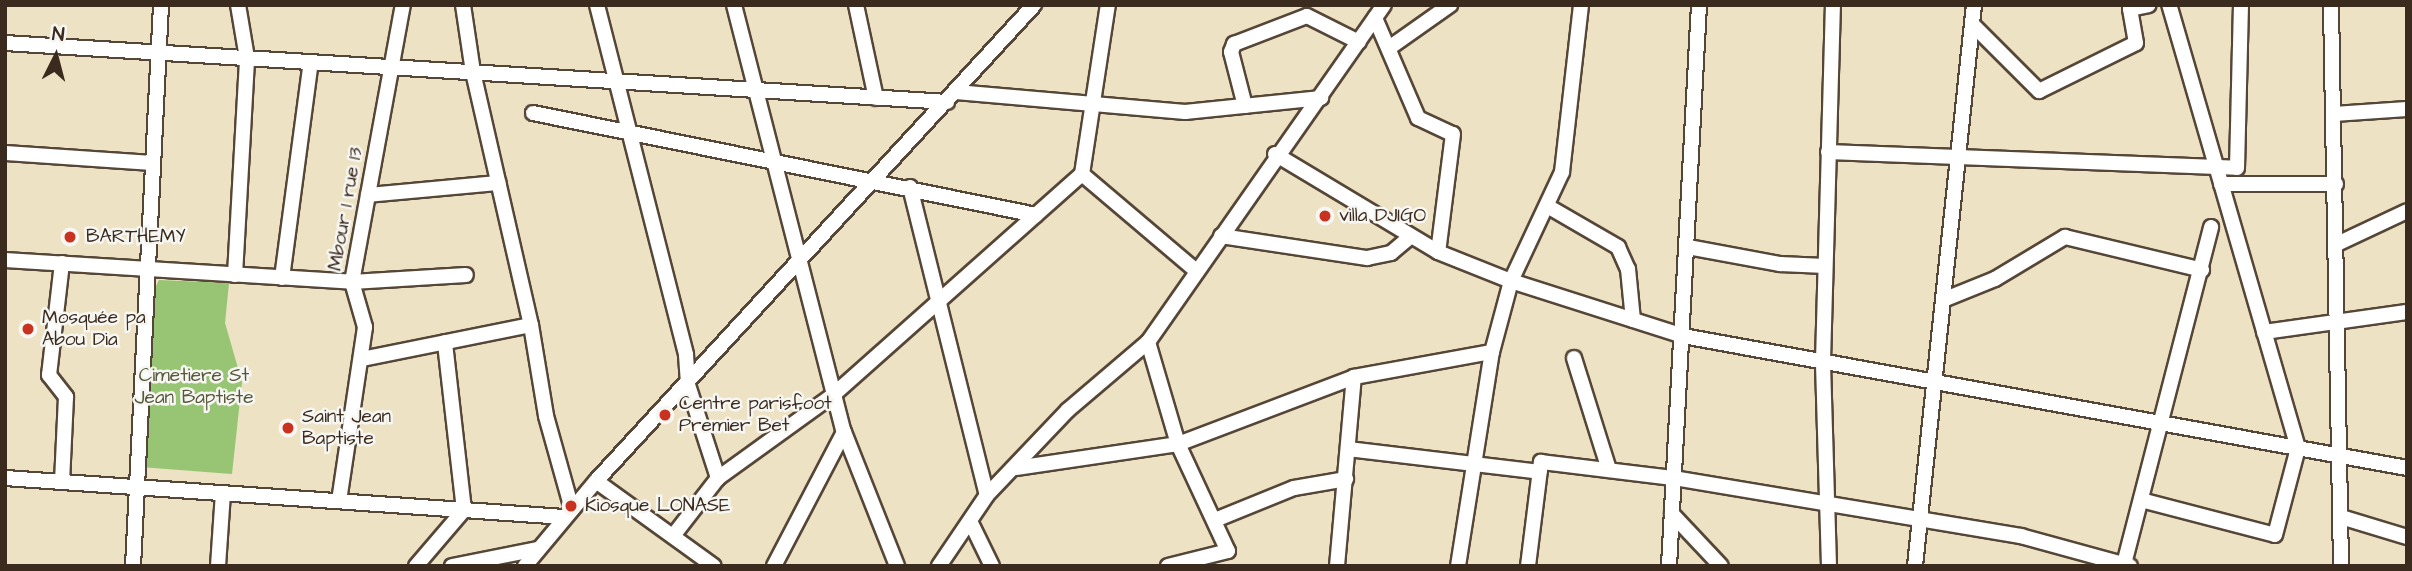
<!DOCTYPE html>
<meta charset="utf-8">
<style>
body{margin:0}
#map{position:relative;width:2412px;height:571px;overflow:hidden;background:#ede2c3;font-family:"Architects Daughter",sans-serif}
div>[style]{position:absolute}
.green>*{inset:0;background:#97c573}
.roads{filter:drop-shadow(2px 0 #564637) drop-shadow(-2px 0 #564637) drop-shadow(0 2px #564637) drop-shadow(0 -2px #564637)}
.minor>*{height:14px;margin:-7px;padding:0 7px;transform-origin:7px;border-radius:7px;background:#fff}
.dots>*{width:19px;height:19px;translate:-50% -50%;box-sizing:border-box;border:4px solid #f6f6f2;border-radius:50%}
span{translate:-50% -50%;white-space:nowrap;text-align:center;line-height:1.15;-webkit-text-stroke:5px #f6f6f2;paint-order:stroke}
.street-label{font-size:19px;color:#3b2a1e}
.poi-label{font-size:19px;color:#3b2a1e}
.left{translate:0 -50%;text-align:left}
.park-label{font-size:19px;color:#575838}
.frame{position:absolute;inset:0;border:7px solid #3b2a1e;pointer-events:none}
.north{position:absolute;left:21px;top:21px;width:70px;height:70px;-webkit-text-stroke:5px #f6f6f2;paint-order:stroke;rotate:6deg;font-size:19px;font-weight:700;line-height:28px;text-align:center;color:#3b2a1e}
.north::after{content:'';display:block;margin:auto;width:24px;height:32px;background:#3b2a1e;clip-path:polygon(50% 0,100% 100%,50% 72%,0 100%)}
</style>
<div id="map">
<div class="green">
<div style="clip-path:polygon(159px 280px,229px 283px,225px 323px,242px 382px,232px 474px,140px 467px,153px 292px)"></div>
</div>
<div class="roads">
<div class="minor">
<div style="left:463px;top:5px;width:68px;rotate:81.5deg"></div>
<div style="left:473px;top:72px;width:260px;rotate:77.1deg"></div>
<div style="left:531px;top:325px;width:92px;rotate:80.6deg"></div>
<div style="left:546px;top:416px;width:97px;rotate:74.4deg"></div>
<div style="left:597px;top:5px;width:361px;rotate:75.7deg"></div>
<div style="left:686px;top:355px;width:30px;rotate:86deg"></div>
<div style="left:688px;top:385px;width:98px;rotate:72.1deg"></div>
<div style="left:734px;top:5px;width:441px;rotate:75.6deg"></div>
<div style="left:844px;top:432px;width:151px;rotate:117.6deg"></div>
<div style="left:856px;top:5px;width:95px;rotate:77.9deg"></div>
<div style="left:2331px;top:5px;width:561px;rotate:88.98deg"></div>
<div style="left:1375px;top:18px;width:109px;rotate:66.7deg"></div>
<div style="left:1418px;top:118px;width:38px;rotate:25deg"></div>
<div style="left:1453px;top:134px;width:119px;rotate:97.2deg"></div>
<div style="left:1972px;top:24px;width:95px;rotate:45deg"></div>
<div style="left:2039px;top:91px;width:108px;rotate:-26.3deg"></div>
<div style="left:2136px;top:43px;width:35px;rotate:-100deg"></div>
<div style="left:2130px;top:9px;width:19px;rotate:-12deg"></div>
<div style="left:5px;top:43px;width:944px;rotate:3.58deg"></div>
<div style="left:1389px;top:48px;width:75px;rotate:-35.2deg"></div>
<div style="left:956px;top:92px;width:230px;rotate:5deg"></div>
<div style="left:1185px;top:112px;width:137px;rotate:-5.9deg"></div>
<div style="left:1245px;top:106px;width:56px;rotate:-104.5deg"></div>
<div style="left:1231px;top:52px;width:9px;rotate:-69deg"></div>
<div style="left:1234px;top:44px;width:78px;rotate:-21deg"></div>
<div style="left:1307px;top:16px;width:58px;rotate:26.6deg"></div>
<div style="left:533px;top:113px;width:513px;rotate:11.46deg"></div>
<div style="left:2334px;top:114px;width:73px;rotate:-3.9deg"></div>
<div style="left:1828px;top:152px;width:409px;rotate:2.2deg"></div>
<div style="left:2237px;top:168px;width:163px;rotate:-88.6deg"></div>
<div style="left:5px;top:153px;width:148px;rotate:3.9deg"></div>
<div style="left:1275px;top:154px;width:190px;rotate:31deg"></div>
<div style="left:1438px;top:252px;width:79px;rotate:21.7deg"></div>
<div style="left:1511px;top:281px;width:181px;rotate:17.7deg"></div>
<div style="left:1683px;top:336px;width:736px;rotate:10.33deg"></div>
<div style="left:1082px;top:174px;width:148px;rotate:40.3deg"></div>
<div style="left:2221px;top:184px;width:115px"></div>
<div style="left:910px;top:187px;width:317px;rotate:76deg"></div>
<div style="left:987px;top:495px;width:86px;rotate:124.1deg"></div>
<div style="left:368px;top:195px;width:131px;rotate:-5.3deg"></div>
<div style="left:1549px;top:207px;width:80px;rotate:30.1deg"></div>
<div style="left:1618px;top:247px;width:24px;rotate:66deg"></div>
<div style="left:1628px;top:269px;width:51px;rotate:84.4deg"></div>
<div style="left:1221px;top:236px;width:148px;rotate:8.6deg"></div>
<div style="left:1367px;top:258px;width:25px;rotate:-12deg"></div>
<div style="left:1391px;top:253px;width:23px;rotate:-40deg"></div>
<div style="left:2337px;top:244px;width:77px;rotate:-25.2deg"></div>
<div style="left:1688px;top:247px;width:94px;rotate:10.5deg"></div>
<div style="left:1780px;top:264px;width:45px;rotate:2.5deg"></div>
<div style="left:5px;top:260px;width:348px;rotate:3.6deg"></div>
<div style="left:352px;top:282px;width:114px;rotate:-3.5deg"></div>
<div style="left:62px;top:263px;width:113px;rotate:96.6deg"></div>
<div style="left:49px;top:375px;width:28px;rotate:52deg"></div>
<div style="left:66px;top:397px;width:85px;rotate:92.7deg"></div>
<div style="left:235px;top:275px;width:217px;rotate:-86.8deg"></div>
<div style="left:247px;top:58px;width:54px;rotate:-99.6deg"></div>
<div style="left:282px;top:278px;width:218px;rotate:-82.4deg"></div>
<div style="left:1943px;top:300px;width:56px;rotate:-22deg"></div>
<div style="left:1995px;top:279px;width:82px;rotate:-31deg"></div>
<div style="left:2065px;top:237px;width:141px;rotate:13.5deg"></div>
<div style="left:2264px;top:332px;width:144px;rotate:-8deg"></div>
<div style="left:1148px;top:342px;width:106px;rotate:73.6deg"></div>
<div style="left:1178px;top:444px;width:188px;rotate:-20.8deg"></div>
<div style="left:1354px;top:377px;width:140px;rotate:-10.3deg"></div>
<div style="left:1574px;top:358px;width:117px;rotate:72.6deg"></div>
<div style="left:362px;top:359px;width:172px;rotate:-11.4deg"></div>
<div style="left:844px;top:432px;width:144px;rotate:68.4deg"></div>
<div style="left:1348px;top:449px;width:193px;rotate:6.8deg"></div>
<div style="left:1016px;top:468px;width:164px;rotate:-8.4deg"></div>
<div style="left:1178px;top:444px;width:118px;rotate:65deg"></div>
<div style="left:1228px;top:551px;width:62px;rotate:166deg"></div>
<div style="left:5px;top:478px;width:560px;rotate:3.99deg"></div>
<div style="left:596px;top:481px;width:145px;rotate:35.8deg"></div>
<div style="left:987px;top:495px;width:117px;rotate:-46.4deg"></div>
<div style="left:1068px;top:410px;width:105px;rotate:-40.4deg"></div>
<div style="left:1148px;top:342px;width:411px;rotate:-55deg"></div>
<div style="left:2141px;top:500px;width:138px;rotate:14.6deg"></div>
<div style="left:2275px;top:535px;width:90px;rotate:-75.2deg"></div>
<div style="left:2298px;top:448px;width:461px;rotate:-106.2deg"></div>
<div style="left:339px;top:501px;width:176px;rotate:-81.5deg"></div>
<div style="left:365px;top:327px;width:47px;rotate:-106.1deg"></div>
<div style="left:352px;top:282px;width:282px;rotate:-79.6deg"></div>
<div style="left:1672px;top:514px;width:71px;rotate:46.7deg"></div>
<div style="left:2341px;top:517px;width:69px;rotate:16.9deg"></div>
<div style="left:1215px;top:520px;width:85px;rotate:-22.1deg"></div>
<div style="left:1294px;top:488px;width:53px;rotate:-9.8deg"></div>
<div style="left:971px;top:523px;width:48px;rotate:64deg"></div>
<div style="left:673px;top:536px;width:73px;rotate:-52.2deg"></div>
<div style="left:718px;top:478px;width:142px;rotate:-35.8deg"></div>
<div style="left:833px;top:395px;width:333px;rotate:-41.6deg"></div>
<div style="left:1082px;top:174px;width:171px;rotate:-81.3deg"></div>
<div style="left:2124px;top:564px;width:348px;rotate:-75.5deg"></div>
<div style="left:133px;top:566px;width:562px;rotate:-87.14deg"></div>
<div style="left:218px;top:566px;width:73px;rotate:-86.1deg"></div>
<div style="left:416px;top:566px;width:74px;rotate:-49.4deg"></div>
<div style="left:464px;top:510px;width:169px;rotate:-96.5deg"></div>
<div style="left:452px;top:566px;width:88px;rotate:-11.2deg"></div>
<div style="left:525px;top:566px;width:111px;rotate:-50.1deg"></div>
<div style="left:596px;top:481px;width:647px;rotate:-47.38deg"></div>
<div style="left:1337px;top:566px;width:190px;rotate:-84.9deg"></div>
<div style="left:1458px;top:566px;width:217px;rotate:-81deg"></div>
<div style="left:1492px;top:352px;width:73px;rotate:-75deg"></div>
<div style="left:1511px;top:281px;width:120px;rotate:-64.9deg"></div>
<div style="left:1562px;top:172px;width:168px;rotate:-83.5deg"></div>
<div style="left:1528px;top:566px;width:105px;rotate:-82.9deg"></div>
<div style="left:1541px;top:462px;width:134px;rotate:6.9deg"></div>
<div style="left:1674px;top:478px;width:352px;rotate:9.5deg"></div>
<div style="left:2021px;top:536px;width:113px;rotate:15.4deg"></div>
<div style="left:1669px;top:566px;width:562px;rotate:-86.94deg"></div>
<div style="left:1829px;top:566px;width:205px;rotate:-91.7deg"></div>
<div style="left:1823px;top:361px;width:356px;rotate:-88.4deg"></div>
<div style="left:1915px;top:566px;width:564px;rotate:-84deg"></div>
</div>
</div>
<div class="dots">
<div style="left:1325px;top:216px;background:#c8321e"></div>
<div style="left:70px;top:237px;background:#c8321e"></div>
<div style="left:28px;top:329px;background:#c8321e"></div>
<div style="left:665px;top:415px;background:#c8321e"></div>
<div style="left:288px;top:428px;background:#c8321e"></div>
<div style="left:571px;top:506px;background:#c8321e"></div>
</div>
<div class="street-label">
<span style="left:346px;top:209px;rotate:-80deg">Mbour 1 rue 13</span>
</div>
<div class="poi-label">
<span class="left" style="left:1339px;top:216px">villa DJIGO</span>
<span class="left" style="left:86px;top:237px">BARTHEMY</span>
<span class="left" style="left:42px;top:329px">Mosquée pa<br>Abou Dia</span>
<span class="left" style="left:679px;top:415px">Centre parisfoot<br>Premier Bet</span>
<span class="left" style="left:302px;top:428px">Saint Jean<br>Baptiste</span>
<span class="left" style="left:585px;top:506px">Kiosque LONASE</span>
</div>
<div class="park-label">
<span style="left:194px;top:387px">Cimetiere St<br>Jean Baptiste</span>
</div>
<div class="frame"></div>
<div class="north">N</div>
</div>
